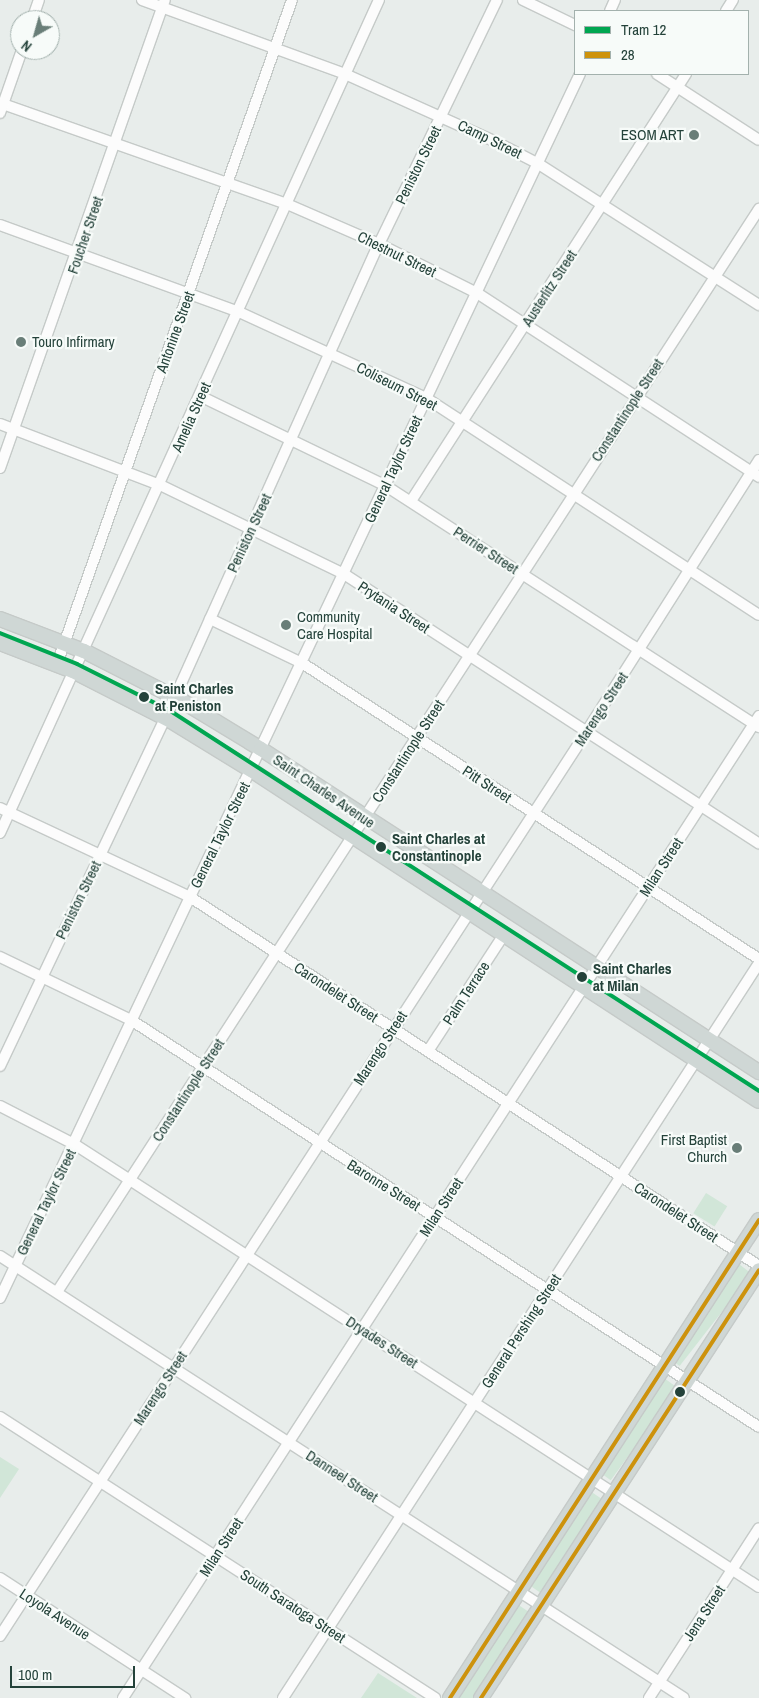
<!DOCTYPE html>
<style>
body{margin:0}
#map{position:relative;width:759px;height:1698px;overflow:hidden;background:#e8edeb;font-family:"Archivo Narrow",sans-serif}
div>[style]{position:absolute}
.green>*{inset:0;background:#d1e6d8;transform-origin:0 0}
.roads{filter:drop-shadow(1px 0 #c5cac8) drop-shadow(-1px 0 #c5cac8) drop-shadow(0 1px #c5cac8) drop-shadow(0 -1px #c5cac8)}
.minor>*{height:10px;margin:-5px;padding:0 5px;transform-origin:5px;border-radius:5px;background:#fcfcfc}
.major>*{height:14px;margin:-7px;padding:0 7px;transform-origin:7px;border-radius:7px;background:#cfd7d5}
.bus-1>*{height:4px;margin:-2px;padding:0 2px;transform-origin:2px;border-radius:2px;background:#cd920c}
.tram-1>*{height:4px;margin:-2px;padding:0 2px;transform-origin:2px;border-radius:2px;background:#00a651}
.dots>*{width:14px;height:14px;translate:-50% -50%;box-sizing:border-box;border:2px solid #f7fbf9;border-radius:50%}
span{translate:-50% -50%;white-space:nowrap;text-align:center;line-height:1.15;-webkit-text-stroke:4.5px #f7fbf9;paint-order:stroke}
.poi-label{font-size:15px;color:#24423a}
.right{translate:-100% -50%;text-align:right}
.left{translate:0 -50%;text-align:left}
.street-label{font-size:15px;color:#24423a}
.stop-label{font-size:15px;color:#24423a;font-weight:700}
.legend{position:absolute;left:574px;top:10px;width:175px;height:65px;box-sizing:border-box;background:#f7fbf9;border:1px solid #a3b1ad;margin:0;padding:6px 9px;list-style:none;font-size:15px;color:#24423a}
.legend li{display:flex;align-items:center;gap:10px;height:25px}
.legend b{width:25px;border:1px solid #a3b1ad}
.north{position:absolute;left:10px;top:10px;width:50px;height:50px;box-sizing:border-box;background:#f7fbf9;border:1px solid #a3b1ad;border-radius:50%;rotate:218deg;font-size:14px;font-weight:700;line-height:20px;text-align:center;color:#24423a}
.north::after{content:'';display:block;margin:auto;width:18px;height:22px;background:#697e78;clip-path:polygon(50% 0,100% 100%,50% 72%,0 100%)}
.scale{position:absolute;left:10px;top:1666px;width:125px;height:22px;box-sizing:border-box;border:2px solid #24423a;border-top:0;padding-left:6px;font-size:15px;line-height:18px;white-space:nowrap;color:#24423a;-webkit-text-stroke:4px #f7fbf9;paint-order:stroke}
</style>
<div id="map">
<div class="green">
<div style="left:706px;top:1193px;width:25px;height:24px;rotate:32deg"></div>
<div style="left:739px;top:1264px;width:16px;height:117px;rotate:38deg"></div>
<div style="left:664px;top:1378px;width:17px;height:114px;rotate:36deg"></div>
<div style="clip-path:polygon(0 1457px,19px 1469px,0 1498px)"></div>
<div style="left:590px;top:1491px;width:18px;height:112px;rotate:34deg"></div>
<div style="clip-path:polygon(517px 1604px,532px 1614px,477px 1698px,457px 1698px)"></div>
<div style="clip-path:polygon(378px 1673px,417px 1698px,361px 1698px)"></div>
</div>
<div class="roads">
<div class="minor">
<div style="left:142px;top:0;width:216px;rotate:20deg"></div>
<div style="left:345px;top:74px;width:163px;rotate:24.2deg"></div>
<div style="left:494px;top:141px;width:48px;rotate:27.1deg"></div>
<div style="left:537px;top:163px;width:264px;rotate:32.6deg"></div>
<div style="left:523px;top:0;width:58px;rotate:25.7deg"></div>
<div style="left:610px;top:11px;width:12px;rotate:-66deg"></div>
<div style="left:726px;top:11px;width:13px;rotate:-58deg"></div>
<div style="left:32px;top:20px;width:21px;rotate:-71deg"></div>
<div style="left:657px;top:74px;width:121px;rotate:32.9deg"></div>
<div style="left:0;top:103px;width:304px;rotate:19.4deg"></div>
<div style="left:287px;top:204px;width:100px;rotate:23.5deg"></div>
<div style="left:379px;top:244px;width:110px;rotate:26.6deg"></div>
<div style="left:477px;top:293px;width:337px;rotate:33.1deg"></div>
<div style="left:0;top:113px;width:67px;rotate:-70.8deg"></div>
<div style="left:0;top:225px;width:254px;rotate:20deg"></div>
<div style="left:239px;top:312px;width:206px;rotate:24.7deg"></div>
<div style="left:426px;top:398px;width:397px;rotate:33.1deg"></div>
<div style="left:200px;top:396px;width:207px;rotate:25.8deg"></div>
<div style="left:386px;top:486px;width:444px;rotate:32.9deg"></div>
<div style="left:0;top:424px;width:171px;rotate:20.9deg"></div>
<div style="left:160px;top:485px;width:204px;rotate:25.8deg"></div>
<div style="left:344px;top:574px;width:495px;rotate:33deg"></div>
<div style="left:0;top:468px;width:496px;rotate:-70.6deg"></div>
<div style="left:411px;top:501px;width:508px;rotate:-57.22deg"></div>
<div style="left:210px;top:619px;width:102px;rotate:25.6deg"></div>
<div style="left:302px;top:663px;width:544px;rotate:32.93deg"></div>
<div style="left:57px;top:664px;width:704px;rotate:-70.51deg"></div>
<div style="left:0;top:808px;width:210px;rotate:25.1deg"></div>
<div style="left:190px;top:897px;width:678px;rotate:32.96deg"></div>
<div style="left:0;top:833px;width:915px;rotate:-65.54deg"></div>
<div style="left:0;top:957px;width:145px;rotate:25.7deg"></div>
<div style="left:131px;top:1020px;width:748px;rotate:32.95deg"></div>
<div style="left:428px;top:1051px;width:137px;rotate:-56.9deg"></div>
<div style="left:0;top:1066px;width:408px;rotate:-64.6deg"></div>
<div style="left:175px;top:697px;width:497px;rotate:-65.8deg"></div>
<div style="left:379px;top:244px;width:271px;rotate:-64.2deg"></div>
<div style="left:0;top:1106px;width:83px;rotate:27.2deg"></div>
<div style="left:74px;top:1144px;width:67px;rotate:32.7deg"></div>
<div style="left:130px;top:1180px;width:749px;rotate:32.91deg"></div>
<div style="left:0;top:1256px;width:814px;rotate:32.87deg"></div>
<div style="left:57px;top:1292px;width:1291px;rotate:-57.05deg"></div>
<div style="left:0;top:1298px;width:1354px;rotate:-64.65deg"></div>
<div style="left:0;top:1417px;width:518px;rotate:32.86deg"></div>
<div style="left:0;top:1578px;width:221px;rotate:33deg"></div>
<div style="left:0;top:1636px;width:1079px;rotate:-57.03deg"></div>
<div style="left:587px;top:731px;width:321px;rotate:-57.6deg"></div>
<div style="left:123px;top:1698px;width:1170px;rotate:-57.07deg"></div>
<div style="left:283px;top:1698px;width:876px;rotate:-57.07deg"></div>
<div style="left:649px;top:1698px;width:202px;rotate:-57.1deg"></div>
</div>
<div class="major">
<div style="left:0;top:619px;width:90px;rotate:20.9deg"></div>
<div style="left:84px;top:651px;width:110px;rotate:27deg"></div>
<div style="left:182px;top:701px;width:92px;rotate:31.3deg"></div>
<div style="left:261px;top:749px;width:594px;rotate:32.97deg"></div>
<div style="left:0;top:643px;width:78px;rotate:21deg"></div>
<div style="left:73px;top:671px;width:110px;rotate:27deg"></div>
<div style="left:171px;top:721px;width:94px;rotate:31.5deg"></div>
<div style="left:251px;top:770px;width:606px;rotate:33.09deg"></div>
<div style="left:450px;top:1698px;width:569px;rotate:-57.12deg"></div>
<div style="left:481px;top:1698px;width:510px;rotate:-56.99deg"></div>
</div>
</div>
<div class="bus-1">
<div style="left:450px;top:1698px;width:569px;rotate:-57.12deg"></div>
<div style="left:481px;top:1698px;width:510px;rotate:-56.99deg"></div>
</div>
<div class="tram-1">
<div style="left:0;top:633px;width:83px;rotate:21.9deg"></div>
<div style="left:77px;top:664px;width:103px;rotate:26.6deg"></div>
<div style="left:169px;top:710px;width:702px;rotate:32.85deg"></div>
</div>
<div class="dots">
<div style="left:694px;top:135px;background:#697e78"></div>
<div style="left:21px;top:342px;background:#697e78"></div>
<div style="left:286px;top:625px;background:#697e78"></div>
<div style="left:144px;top:697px;background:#24423a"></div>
<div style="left:381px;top:847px;background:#24423a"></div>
<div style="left:582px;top:977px;background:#24423a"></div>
<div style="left:737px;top:1148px;background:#697e78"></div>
<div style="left:680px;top:1392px;background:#24423a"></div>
</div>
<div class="poi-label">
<span class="right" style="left:684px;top:135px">ESOM ART</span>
<span class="left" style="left:32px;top:342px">Touro Infirmary</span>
<span class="left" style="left:297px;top:625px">Community<br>Care Hospital</span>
<span class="right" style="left:727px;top:1148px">First Baptist<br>Church</span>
</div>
<div class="street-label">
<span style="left:490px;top:139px;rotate:26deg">Camp Street</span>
<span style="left:418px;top:165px;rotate:-64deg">Peniston Street</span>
<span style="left:85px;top:235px;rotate:-71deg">Foucher Street</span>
<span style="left:397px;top:254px;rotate:26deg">Chestnut Street</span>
<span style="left:549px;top:288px;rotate:-57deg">Austerlitz Street</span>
<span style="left:175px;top:332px;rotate:-70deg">Antonine Street</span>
<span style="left:397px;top:386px;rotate:27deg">Coliseum Street</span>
<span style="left:627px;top:410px;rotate:-57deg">Constantinople Street</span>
<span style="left:191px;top:417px;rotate:-66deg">Amelia Street</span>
<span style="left:393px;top:469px;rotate:-65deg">General Taylor Street</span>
<span style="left:249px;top:533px;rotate:-65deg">Peniston Street</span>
<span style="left:486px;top:550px;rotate:33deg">Perrier Street</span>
<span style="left:394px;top:607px;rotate:33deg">Prytania Street</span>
<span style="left:601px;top:709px;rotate:-57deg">Marengo Street</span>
<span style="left:408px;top:751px;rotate:-57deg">Constantinople Street</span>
<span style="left:487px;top:784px;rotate:33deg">Pitt Street</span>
<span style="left:324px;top:791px;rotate:34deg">Saint Charles Avenue</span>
<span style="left:220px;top:835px;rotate:-64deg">General Taylor Street</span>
<span style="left:661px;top:867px;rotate:-57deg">Milan Street</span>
<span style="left:78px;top:900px;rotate:-64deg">Peniston Street</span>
<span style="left:336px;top:992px;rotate:33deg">Carondelet Street</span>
<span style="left:466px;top:993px;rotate:-57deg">Palm Terrace</span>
<span style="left:380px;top:1048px;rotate:-57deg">Marengo Street</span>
<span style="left:188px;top:1090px;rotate:-57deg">Constantinople Street</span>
<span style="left:384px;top:1185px;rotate:32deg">Baronne Street</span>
<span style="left:46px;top:1202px;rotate:-64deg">General Taylor Street</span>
<span style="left:441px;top:1207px;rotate:-57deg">Milan Street</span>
<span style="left:676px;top:1212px;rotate:33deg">Carondelet Street</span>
<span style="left:521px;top:1331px;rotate:-57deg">General Pershing Street</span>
<span style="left:382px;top:1342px;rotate:33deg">Dryades Street</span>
<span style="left:160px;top:1388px;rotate:-57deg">Marengo Street</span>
<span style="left:342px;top:1476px;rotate:33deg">Danneel Street</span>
<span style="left:221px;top:1547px;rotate:-57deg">Milan Street</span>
<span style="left:293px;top:1606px;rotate:33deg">South Saratoga Street</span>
<span style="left:704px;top:1613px;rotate:-57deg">Jena Street</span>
<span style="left:55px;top:1614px;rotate:33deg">Loyola Avenue</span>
</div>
<div class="stop-label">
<span class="left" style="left:155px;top:697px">Saint Charles<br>at Peniston</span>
<span class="left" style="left:392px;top:847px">Saint Charles at<br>Constantinople</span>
<span class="left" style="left:593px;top:977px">Saint Charles<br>at Milan</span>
</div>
<ul class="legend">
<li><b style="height:6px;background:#00a651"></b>Tram 12</li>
<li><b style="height:6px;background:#cd920c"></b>28</li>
</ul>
<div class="north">N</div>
<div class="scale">100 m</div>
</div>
